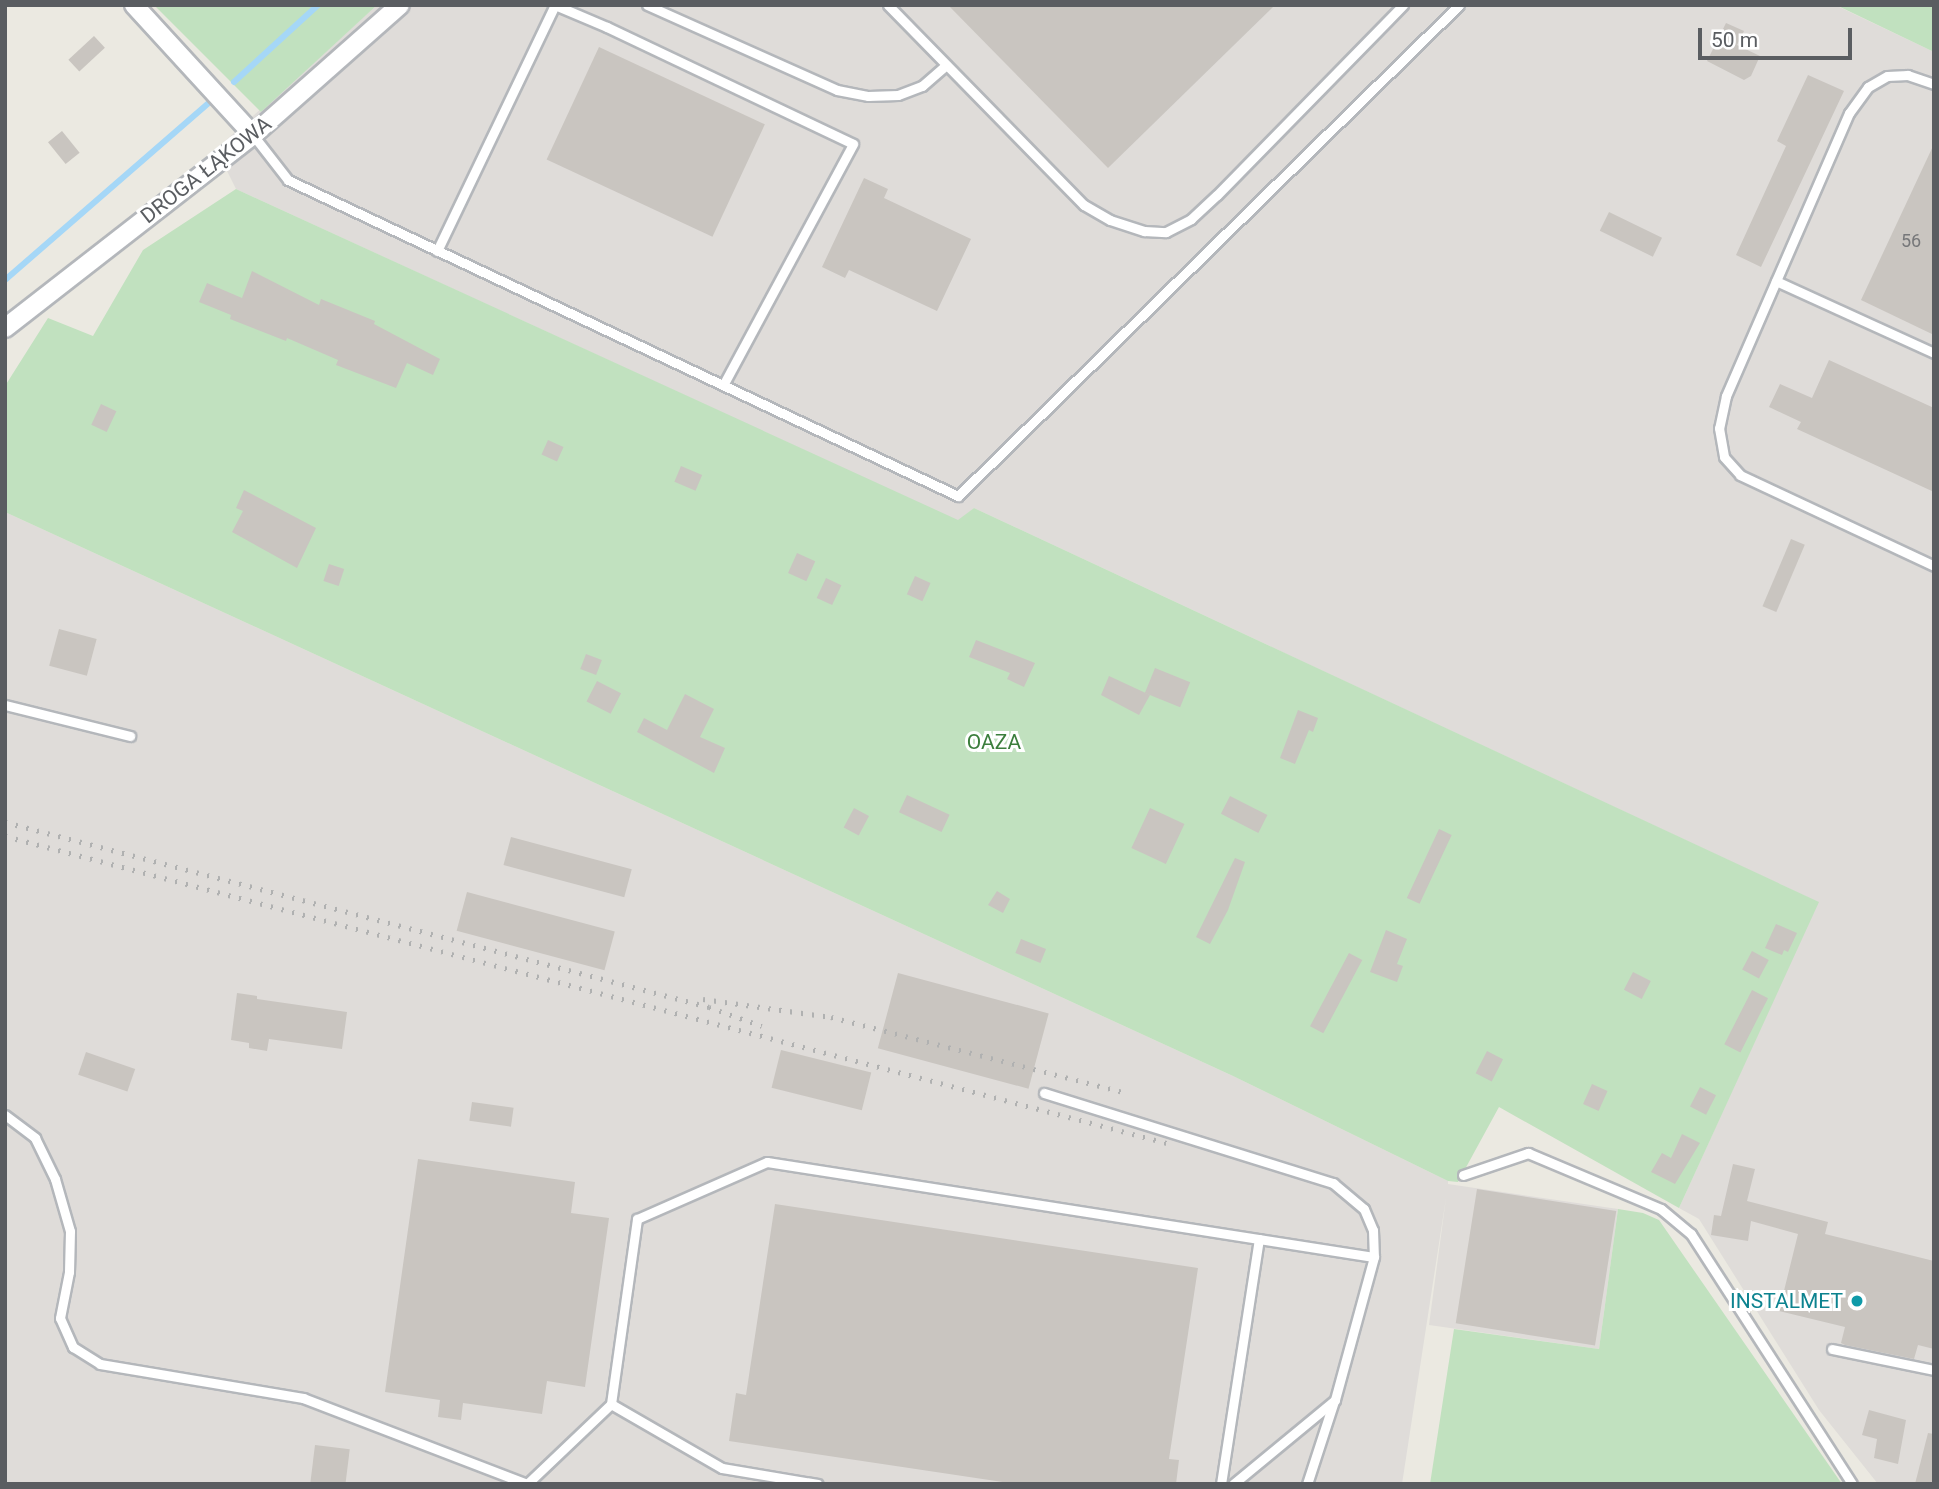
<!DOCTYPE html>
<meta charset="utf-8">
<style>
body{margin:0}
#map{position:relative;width:1939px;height:1489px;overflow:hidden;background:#ebe9e1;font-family:Roboto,sans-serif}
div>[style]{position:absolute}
.industrial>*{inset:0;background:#dfdcd9}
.green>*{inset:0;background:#c1e1bf}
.stream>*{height:6px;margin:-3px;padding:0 3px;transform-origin:3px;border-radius:3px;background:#a5d7f7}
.building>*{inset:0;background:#c9c5c0;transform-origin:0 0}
.roads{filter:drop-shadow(2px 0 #b4b7bb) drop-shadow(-2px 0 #b4b7bb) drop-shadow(0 2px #b4b7bb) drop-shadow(0 -2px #b4b7bb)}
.service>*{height:9px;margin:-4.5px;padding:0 4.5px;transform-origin:4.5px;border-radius:4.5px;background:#fff}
.minor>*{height:18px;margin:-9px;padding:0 9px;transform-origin:9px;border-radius:9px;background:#fff}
.rail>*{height:5px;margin-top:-2.5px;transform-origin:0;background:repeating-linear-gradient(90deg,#b0b1b1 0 2px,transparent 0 11px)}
.dots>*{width:19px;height:19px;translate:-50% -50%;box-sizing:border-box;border:4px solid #fff;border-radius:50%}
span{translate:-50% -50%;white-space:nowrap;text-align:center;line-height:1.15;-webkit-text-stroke:6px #fff;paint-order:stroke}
.number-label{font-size:18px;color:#767779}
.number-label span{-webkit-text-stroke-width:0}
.street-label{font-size:21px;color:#5a5d61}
.park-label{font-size:21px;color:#3b7e3c}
.culture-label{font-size:21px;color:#0d838f}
.right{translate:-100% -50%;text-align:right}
.frame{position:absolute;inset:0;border:7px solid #5a5d61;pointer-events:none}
.scale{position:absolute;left:1698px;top:28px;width:154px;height:32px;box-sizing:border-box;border:4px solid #5a5d61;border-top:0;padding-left:9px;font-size:21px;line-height:24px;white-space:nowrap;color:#5a5d61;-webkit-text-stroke:5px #fff;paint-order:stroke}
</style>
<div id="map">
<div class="industrial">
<div style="clip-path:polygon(377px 5px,1835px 5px,1934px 52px,1934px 1484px,1878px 1484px,1819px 1410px,1699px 1219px,1679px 1208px,1818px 902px,974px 508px,958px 521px,236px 189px,216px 149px)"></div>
<div style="clip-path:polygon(5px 512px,1233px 1076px,1448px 1181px,1448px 1184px,1618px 1209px,1599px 1349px,1429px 1325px,1446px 1198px,1402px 1484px,5px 1484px)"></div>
</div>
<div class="green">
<div style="clip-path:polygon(154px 5px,377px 5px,261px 112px)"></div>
<div style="clip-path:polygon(1836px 5px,1934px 5px,1934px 52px)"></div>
<div style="clip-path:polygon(236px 189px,958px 520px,974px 508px,1819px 902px,1679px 1208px,1499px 1107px,1458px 1182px,1448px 1181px,1233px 1076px,5px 512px,5px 386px,48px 318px,93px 336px,143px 250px)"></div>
<div style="clip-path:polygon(1618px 1209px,1643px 1213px,1659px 1220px,1842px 1484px,1430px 1484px,1454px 1329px,1599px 1349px)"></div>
</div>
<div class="stream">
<div style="left:234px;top:82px;width:114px;rotate:-42.5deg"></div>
<div style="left:5px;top:280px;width:271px;rotate:-41deg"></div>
</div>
<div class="building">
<div style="clip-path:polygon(948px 5px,1275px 5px,1108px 168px)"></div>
<div style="clip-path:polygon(1726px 23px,1744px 31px,1737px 45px,1760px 56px,1751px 76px,1744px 80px,1707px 61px)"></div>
<div style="left:94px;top:36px;width:16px;height:35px;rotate:47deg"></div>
<div style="left:599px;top:47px;width:183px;height:124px;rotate:25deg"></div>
<div style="clip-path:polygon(1808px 75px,1844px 91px,1761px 267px,1736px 255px,1786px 146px,1777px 141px)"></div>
<div style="left:62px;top:131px;width:28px;height:18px;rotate:51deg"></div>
<div style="clip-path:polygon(1934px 144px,1934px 335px,1861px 300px)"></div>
<div style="clip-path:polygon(864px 178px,888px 189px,884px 198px,971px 239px,937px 311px,849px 270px,845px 278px,822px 267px)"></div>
<div style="left:1609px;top:212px;width:59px;height:21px;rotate:26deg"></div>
<div style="clip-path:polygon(252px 271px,319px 305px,321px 299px,375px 321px,374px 324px,440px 359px,433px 375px,407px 363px,396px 388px,336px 365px,338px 360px,287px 338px,286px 341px,230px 319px,231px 315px,199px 302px,207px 283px,242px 298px)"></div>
<div style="clip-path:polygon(1829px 360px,1934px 408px,1934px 492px,1797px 429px,1801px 422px,1769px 407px,1780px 384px,1812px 398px)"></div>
<div style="left:101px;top:404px;width:17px;height:23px;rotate:25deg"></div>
<div style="left:548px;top:440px;width:17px;height:16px;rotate:24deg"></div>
<div style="left:681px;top:466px;width:23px;height:17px;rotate:23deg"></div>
<div style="clip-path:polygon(244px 490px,316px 528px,297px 568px,232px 532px,243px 511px,236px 508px)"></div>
<div style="left:1791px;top:539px;width:15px;height:73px;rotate:23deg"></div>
<div style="left:797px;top:553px;width:20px;height:22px;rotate:24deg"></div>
<div style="left:329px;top:564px;width:16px;height:18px;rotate:18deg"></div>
<div style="left:915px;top:576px;width:17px;height:20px;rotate:24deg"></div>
<div style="left:826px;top:578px;width:17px;height:22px;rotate:25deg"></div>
<div style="left:59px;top:629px;width:39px;height:38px;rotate:15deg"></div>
<div style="clip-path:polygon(976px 640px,1035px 663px,1024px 687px,1007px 679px,1010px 673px,969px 657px)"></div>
<div style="left:586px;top:654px;width:17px;height:16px;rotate:21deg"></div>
<div style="left:1155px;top:668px;width:38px;height:27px;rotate:22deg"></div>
<div style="clip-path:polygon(1109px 676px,1150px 695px,1139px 715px,1101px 695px)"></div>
<div style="left:597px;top:681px;width:27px;height:23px;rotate:27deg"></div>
<div style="clip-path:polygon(685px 694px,714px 709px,700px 737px,725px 748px,714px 773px,637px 732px,644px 718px,667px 730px)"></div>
<div style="clip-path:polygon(1298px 710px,1318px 718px,1313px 732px,1309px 730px,1295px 764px,1280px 758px)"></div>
<div style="left:907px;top:795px;width:47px;height:19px;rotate:25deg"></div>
<div style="left:1230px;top:796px;width:42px;height:20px;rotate:27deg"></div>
<div style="left:854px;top:808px;width:17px;height:22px;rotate:28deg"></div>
<div style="left:1150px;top:808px;width:38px;height:44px;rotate:25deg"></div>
<div style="left:1439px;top:829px;width:14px;height:76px;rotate:25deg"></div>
<div style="left:511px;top:837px;width:125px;height:29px;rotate:15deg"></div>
<div style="clip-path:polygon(1235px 858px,1245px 862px,1228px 910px,1210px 944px,1196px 937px)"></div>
<div style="clip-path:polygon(997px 891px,1010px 899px,1003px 913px,988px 905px)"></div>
<div style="left:467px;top:892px;width:153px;height:40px;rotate:15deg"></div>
<div style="clip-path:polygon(1776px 924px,1797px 933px,1788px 952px,1784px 950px,1782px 955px,1765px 948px)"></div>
<div style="clip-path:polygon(1386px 930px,1407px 939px,1397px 964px,1403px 966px,1397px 982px,1370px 972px)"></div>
<div style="left:1021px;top:939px;width:27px;height:15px;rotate:22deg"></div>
<div style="left:1752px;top:951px;width:19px;height:21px;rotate:28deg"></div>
<div style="left:1349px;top:953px;width:15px;height:83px;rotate:28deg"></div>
<div style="left:1633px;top:972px;width:20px;height:20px;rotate:27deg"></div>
<div style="left:898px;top:973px;width:156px;height:78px;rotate:15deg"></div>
<div style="left:1752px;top:990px;width:18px;height:61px;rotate:27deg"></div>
<div style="clip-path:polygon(237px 993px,257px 996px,257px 999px,347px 1012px,342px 1049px,269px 1039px,267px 1051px,249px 1048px,249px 1043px,231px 1040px)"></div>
<div style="left:781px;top:1050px;width:93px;height:39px;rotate:14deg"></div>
<div style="left:1487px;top:1051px;width:18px;height:25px;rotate:27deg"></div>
<div style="left:86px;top:1052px;width:52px;height:24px;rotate:19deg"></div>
<div style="left:1592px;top:1084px;width:17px;height:22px;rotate:24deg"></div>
<div style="left:1700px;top:1087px;width:18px;height:22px;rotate:27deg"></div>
<div style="left:472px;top:1102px;width:42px;height:19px;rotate:8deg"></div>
<div style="clip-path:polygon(1682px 1134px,1700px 1143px,1675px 1184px,1651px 1172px,1662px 1153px,1671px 1158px)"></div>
<div style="clip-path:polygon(418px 1159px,575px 1182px,571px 1213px,609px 1218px,585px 1387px,547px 1381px,542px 1414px,463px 1403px,461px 1420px,438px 1417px,440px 1400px,385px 1392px)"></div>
<div style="clip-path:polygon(1733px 1164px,1755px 1169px,1747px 1201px,1828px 1222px,1825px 1234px,1934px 1261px,1934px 1349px,1918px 1345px,1914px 1359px,1845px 1345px,1841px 1343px,1845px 1327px,1779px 1311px,1798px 1234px,1751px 1221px,1748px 1241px,1711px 1235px,1714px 1215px,1721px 1216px)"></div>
<div style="left:1477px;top:1189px;width:141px;height:136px;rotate:9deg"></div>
<div style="clip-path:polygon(775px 1204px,1198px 1268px,1169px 1459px,1179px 1460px,1176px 1484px,1016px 1484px,729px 1441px,736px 1393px,746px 1395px)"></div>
<div style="clip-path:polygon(1869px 1410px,1906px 1420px,1898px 1464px,1874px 1458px,1877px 1439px,1862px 1435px)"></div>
<div style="clip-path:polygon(1928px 1433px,1934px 1434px,1934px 1484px,1915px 1484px)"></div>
<div style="left:315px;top:1445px;width:35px;height:39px;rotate:7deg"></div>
</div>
<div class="roads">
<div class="service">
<div style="left:647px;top:5px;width:208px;rotate:24.1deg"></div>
<div style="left:837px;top:90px;width:32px;rotate:11deg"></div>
<div style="left:868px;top:96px;width:30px;rotate:-2deg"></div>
<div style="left:898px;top:95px;width:26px;rotate:-21deg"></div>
<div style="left:922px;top:86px;width:32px;rotate:-41deg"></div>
<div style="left:888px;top:5px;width:280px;rotate:45.6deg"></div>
<div style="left:1084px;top:205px;width:30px;rotate:30deg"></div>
<div style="left:1110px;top:220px;width:36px;rotate:18deg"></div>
<div style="left:1144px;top:231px;width:22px;rotate:3deg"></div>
<div style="left:1166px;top:232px;width:28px;rotate:-27deg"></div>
<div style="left:1191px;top:219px;width:35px;rotate:-43deg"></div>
<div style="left:1217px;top:195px;width:266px;rotate:-45.6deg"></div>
<div style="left:1934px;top:84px;width:28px;rotate:-161deg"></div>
<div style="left:1908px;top:75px;width:21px;rotate:177deg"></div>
<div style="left:1887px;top:76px;width:22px;rotate:150deg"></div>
<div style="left:1868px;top:87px;width:32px;rotate:126deg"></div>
<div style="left:1849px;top:113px;width:309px;rotate:113.5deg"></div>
<div style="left:1726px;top:396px;width:33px;rotate:102deg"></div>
<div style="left:1719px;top:428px;width:29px;rotate:80deg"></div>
<div style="left:1724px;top:457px;width:24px;rotate:48deg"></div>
<div style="left:1740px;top:475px;width:214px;rotate:25.1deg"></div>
<div style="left:253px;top:135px;width:57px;rotate:52.1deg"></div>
<div style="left:288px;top:180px;width:741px;rotate:25.25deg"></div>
<div style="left:958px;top:496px;width:701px;rotate:-44.42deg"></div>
<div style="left:437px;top:251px;width:273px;rotate:-64.4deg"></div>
<div style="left:555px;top:5px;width:56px;rotate:22.9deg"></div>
<div style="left:607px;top:27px;width:272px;rotate:25.4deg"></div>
<div style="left:853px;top:144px;width:274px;rotate:118.3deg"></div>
<div style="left:1776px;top:281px;width:174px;rotate:24.5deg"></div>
<div style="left:5px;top:705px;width:129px;rotate:13.9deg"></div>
<div style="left:1044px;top:1093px;width:303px;rotate:17.3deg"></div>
<div style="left:1333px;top:1183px;width:40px;rotate:40deg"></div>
<div style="left:1364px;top:1209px;width:23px;rotate:67deg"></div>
<div style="left:1373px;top:1230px;width:27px;rotate:88deg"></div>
<div style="left:5px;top:1115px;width:38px;rotate:37deg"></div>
<div style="left:35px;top:1138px;width:46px;rotate:64deg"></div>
<div style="left:55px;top:1179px;width:54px;rotate:73.9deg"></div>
<div style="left:70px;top:1231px;width:41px;rotate:91.4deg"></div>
<div style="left:69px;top:1272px;width:47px;rotate:101.1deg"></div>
<div style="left:60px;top:1318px;width:32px;rotate:66deg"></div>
<div style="left:73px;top:1347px;width:32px;rotate:32deg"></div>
<div style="left:100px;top:1364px;width:206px;rotate:9.5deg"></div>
<div style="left:303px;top:1398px;width:240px;rotate:21deg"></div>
<div style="left:1463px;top:1175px;width:69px;rotate:-18.7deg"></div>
<div style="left:1528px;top:1153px;width:144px;rotate:22.8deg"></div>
<div style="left:1661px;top:1209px;width:39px;rotate:40deg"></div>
<div style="left:1691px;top:1234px;width:297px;rotate:57.2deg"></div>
<div style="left:1832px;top:1349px;width:104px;rotate:11.6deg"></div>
<div style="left:611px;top:1404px;width:128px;rotate:30deg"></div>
<div style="left:722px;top:1468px;width:97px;rotate:9.5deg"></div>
<div style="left:527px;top:1484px;width:116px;rotate:-43.6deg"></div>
<div style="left:611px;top:1404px;width:187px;rotate:-82deg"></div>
<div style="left:637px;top:1219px;width:142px;rotate:-23.7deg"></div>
<div style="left:767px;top:1162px;width:614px;rotate:8.9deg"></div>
<div style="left:1374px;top:1257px;width:148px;rotate:105.3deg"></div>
<div style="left:1335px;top:1400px;width:132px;rotate:140.5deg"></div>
<div style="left:1221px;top:1484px;width:248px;rotate:-81.2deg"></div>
<div style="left:1307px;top:1484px;width:87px;rotate:-72deg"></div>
</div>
<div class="minor">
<div style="left:134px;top:5px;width:176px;rotate:47.5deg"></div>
<div style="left:5px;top:328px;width:314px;rotate:-37.9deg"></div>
<div style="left:253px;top:135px;width:196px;rotate:-41.5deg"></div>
</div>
</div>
<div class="rail">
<div style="left:5px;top:822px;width:728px;rotate:14.72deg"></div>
<div style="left:709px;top:1007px;width:56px;rotate:19.7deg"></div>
<div style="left:5px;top:836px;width:1206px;rotate:14.8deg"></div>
<div style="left:703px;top:999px;width:129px;rotate:8deg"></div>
<div style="left:831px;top:1017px;width:301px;rotate:14.4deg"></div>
</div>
<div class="dots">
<div style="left:1857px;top:1301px;background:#0f9aa8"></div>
</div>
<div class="number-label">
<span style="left:1911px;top:241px">56</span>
</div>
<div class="street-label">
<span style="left:206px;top:170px;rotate:-38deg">DROGA ŁĄKOWA</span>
</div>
<div class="park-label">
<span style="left:994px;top:742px">OAZA</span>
</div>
<div class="culture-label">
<span class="right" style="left:1843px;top:1301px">INSTALMET</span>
</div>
<div class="frame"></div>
<div class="scale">50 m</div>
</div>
